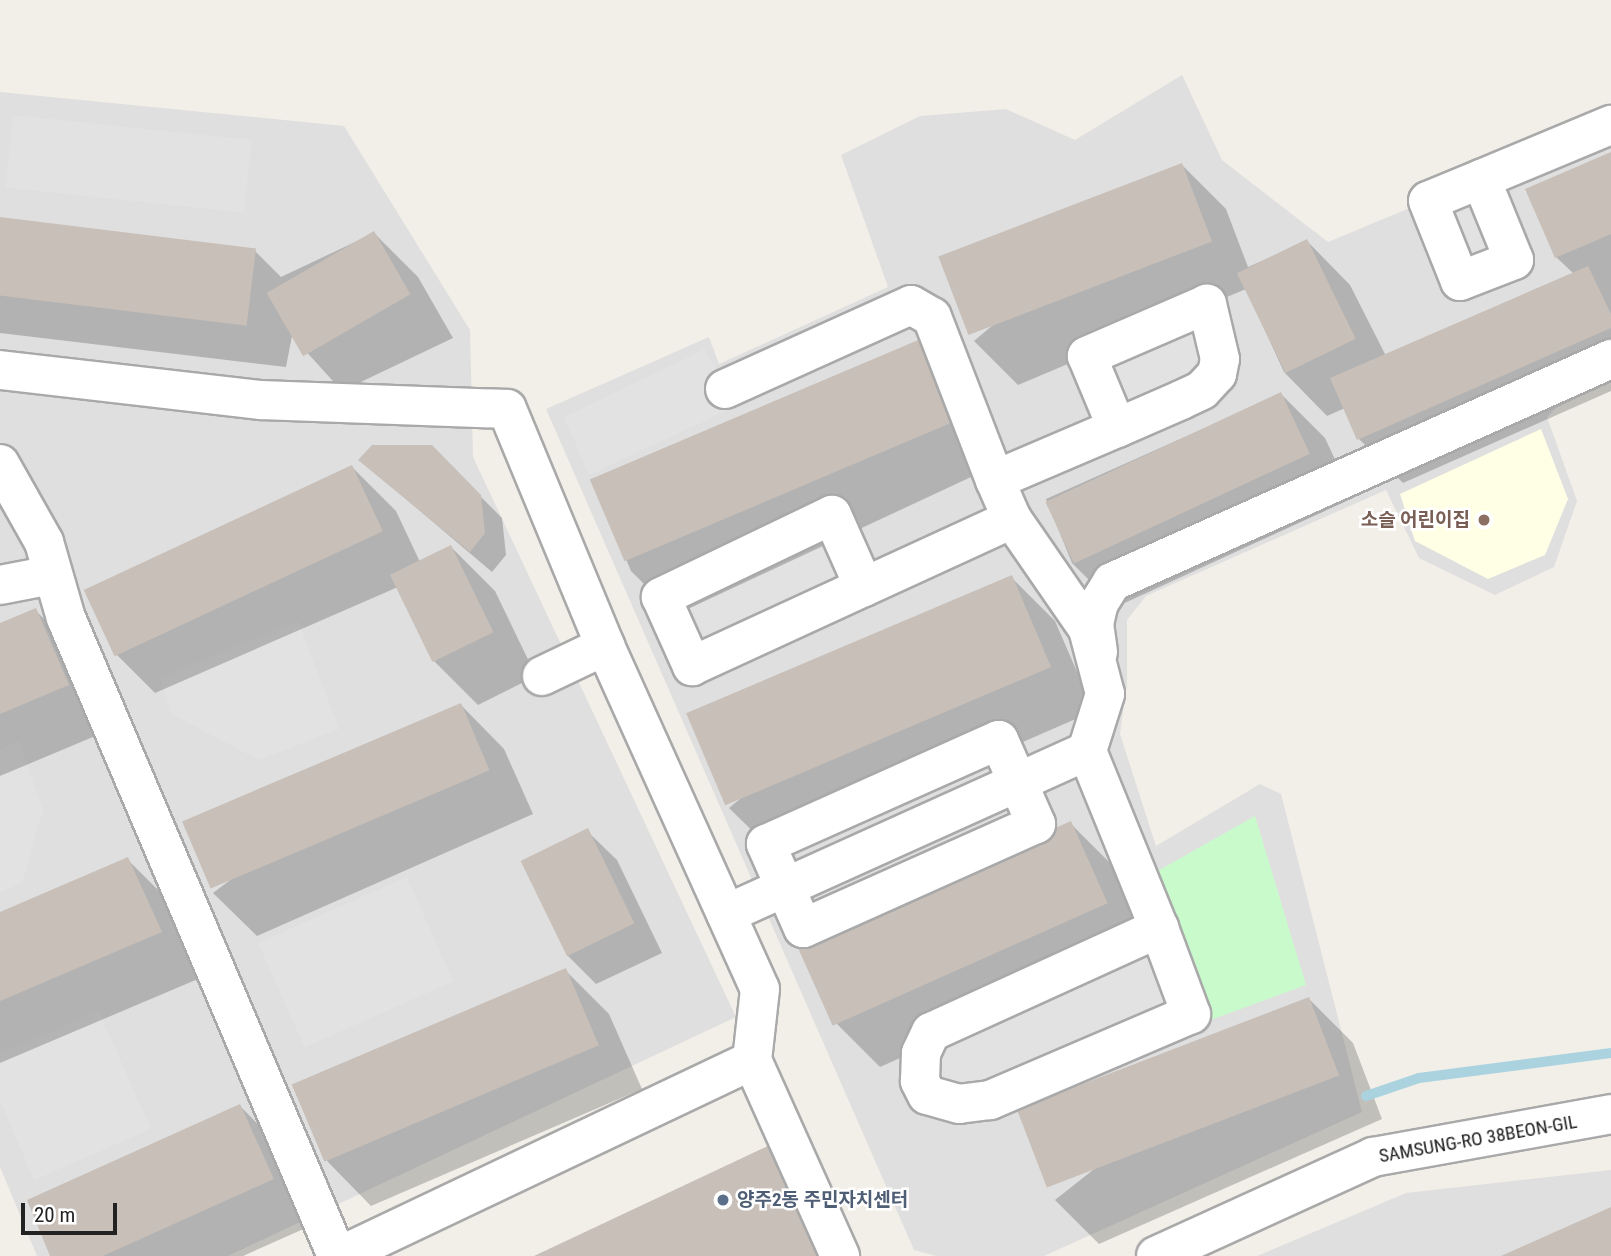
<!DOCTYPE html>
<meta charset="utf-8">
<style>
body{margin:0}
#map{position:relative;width:1611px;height:1256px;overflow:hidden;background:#f2efe9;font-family:"Roboto Condensed","Noto Sans KR",sans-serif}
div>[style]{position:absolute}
.residential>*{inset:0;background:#e0dfdf}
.education>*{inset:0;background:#ffffe5}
.park>*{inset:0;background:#c8facc}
.parking>*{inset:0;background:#e2e2e2;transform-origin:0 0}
.shadow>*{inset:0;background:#0003}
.stream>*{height:10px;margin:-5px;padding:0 5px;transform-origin:5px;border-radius:5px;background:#aad3df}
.building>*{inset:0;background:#c7bfb8;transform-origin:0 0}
.roads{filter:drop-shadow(2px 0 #a9a9a9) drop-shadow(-2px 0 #a9a9a9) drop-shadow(0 2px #a9a9a9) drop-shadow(0 -2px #a9a9a9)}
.minor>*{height:38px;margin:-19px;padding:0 19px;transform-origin:19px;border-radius:19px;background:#fff}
.dots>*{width:19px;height:19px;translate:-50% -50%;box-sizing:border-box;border:4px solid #fff;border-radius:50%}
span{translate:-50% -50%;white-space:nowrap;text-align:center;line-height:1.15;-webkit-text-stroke:5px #fff;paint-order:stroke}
.education-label{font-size:19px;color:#785e54;font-weight:700}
.right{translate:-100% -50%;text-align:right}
.street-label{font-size:19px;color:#222}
.service-label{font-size:19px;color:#4e5e75;font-weight:700}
.left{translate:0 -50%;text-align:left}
.scale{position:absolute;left:21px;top:1203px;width:96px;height:32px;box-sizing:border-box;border:4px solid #222;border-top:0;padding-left:9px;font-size:21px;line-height:24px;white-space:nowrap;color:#222;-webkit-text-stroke:5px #fff;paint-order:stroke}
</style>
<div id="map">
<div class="residential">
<div style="clip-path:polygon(1182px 75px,1222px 160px,1328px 242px,1611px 124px,1611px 382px,1556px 408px,1547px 417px,1577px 501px,1554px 567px,1495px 595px,1419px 558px,1386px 490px,1146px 596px,1127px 620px,1127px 684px,1120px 734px,1156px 846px,1260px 784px,1281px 794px,1362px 1112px,1044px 1256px,936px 1256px,914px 1250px,546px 409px,709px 337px,719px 364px,888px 287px,841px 155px,920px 116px,1006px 109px,1075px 140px)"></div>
<div style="clip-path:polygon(0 92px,344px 126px,470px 330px,473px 457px,736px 1017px,228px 1256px,37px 1256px,0 1167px)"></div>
<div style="clip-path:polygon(1611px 1170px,1611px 1256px,1257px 1256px,1406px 1193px)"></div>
</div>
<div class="education">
<div style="clip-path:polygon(1541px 429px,1568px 499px,1545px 555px,1488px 579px,1415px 541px,1400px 494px)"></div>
</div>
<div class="park">
<div style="clip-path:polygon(1255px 816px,1306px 985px,1205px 1022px,1147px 877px)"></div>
</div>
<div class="parking">
<div style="left:13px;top:115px;width:240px;height:73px;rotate:6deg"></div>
<div style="left:1481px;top:179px;width:87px;height:57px;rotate:68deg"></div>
<div style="clip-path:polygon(1207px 304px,1220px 359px,1117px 428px,1087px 356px)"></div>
<div style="clip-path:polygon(705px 349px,725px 389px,752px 376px,762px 394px,589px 475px,564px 417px)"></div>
<div style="left:832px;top:515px;width:79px;height:190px;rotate:66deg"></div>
<div style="clip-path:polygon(298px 621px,339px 729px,259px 760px,172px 714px,160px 678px)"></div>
<div style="clip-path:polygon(19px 741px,43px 810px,22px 883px,0 892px,0 750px)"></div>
<div style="left:407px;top:877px;width:114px;height:163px;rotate:66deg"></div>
<div style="clip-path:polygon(1159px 928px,1191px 1014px,959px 1104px,921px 1053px)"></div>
<div style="clip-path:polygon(99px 1012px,151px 1129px,34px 1180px,0 1100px,0 1053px)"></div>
</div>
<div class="shadow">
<div style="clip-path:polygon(1611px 154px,1611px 391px,1403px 483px,1359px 439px,1345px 408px,1327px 416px,1284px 372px,1246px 289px,1018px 385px,974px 341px,1182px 165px,1226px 209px,1248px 267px,1307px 241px,1350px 285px,1386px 356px,1574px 274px,1556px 257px)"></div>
<div style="clip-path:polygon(0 218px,255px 251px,281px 277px,374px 233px,418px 277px,453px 338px,342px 391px,292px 336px,286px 367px,0 333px)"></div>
<div style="clip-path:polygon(966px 384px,999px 464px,675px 615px,631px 571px,597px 491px)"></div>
<div style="clip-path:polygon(1281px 394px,1325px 438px,1353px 498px,1116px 607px,1072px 563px,1046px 499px)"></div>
<div style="clip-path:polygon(431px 447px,502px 518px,506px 555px,492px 572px,360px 460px)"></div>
<div style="clip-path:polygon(352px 467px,396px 511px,420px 562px,451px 547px,495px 591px,536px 676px,478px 705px,434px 661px,398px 587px,155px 693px,111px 649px)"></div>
<div style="clip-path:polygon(1011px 577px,1055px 621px,1094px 711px,773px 851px,729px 808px)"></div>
<div style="clip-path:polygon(36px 611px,80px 654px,112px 729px,0 776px,0 625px)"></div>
<div style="clip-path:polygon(461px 705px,504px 749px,533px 814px,257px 936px,213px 893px)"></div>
<div style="clip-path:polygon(1071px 824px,1114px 867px,1149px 947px,880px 1067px,836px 1023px)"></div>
<div style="clip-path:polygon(587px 831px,617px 860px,662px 953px,596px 984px,567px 955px)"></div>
<div style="clip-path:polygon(127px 859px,171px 903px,205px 976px,0 1063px,0 914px)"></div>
<div style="clip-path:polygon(565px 970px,609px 1014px,642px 1089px,371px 1206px,328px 1162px,296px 1091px)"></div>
<div style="clip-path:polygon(1309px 999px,1353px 1043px,1382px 1119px,1099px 1244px,1055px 1200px)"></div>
<div style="clip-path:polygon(240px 1106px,283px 1150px,317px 1223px,243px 1256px,52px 1256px)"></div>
</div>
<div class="stream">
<div style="left:1366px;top:1096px;width:56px;rotate:-18.8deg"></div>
<div style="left:1419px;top:1078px;width:194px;rotate:-7.4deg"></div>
</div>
<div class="building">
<div style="clip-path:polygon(1611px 152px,1611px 234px,1555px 258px,1525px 189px)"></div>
<div style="left:1182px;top:163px;width:84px;height:261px;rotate:69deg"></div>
<div style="left:0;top:217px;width:258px;height:78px;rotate:7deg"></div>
<div style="left:374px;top:231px;width:73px;height:124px;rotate:60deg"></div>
<div style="left:1307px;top:239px;width:111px;height:78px;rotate:64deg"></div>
<div style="clip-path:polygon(1588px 266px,1611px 314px,1611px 328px,1357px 440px,1330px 378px)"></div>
<div style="left:923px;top:338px;width:89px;height:362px;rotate:67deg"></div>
<div style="left:1281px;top:392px;width:68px;height:260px;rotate:65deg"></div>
<div style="clip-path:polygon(372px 445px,432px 445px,481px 495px,485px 533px,470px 552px,358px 460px)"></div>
<div style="left:352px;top:465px;width:73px;height:296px;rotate:65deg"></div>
<div style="left:451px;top:545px;width:97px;height:68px;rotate:64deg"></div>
<div style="left:1012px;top:575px;width:100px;height:354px;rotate:67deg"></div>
<div style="clip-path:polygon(36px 608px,69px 685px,0 714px,0 623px)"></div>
<div style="left:461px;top:703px;width:73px;height:303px;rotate:67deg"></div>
<div style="left:1071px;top:821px;width:90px;height:301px;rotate:66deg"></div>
<div style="left:588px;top:828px;width:106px;height:75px;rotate:64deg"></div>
<div style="clip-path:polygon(128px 857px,162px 932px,0 1001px,0 912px)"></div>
<div style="left:566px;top:968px;width:84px;height:298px;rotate:67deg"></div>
<div style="left:1309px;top:997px;width:84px;height:313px;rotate:69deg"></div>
<div style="clip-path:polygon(240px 1104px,274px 1179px,103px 1256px,50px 1256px,27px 1200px)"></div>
<div style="clip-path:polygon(770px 1145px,818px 1256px,534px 1256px)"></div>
<div style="clip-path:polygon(1611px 1207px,1611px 1256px,1501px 1256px)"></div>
</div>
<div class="roads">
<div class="minor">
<div style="left:1481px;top:179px;width:57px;rotate:157.5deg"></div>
<div style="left:1428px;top:201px;width:86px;rotate:68.2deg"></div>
<div style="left:1460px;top:281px;width:58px;rotate:-21.3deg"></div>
<div style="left:1514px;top:260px;width:87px;rotate:-112.2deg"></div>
<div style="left:1481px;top:179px;width:141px;rotate:-22.6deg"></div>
<div style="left:0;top:370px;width:263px;rotate:6.6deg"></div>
<div style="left:261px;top:400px;width:246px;rotate:2.1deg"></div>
<div style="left:507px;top:409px;width:256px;rotate:67.5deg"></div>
<div style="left:605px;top:646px;width:376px;rotate:65.7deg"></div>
<div style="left:760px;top:989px;width:71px;rotate:96.4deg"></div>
<div style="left:725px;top:389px;width:204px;rotate:-24.3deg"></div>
<div style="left:911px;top:305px;width:24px;rotate:30deg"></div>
<div style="left:932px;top:317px;width:175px;rotate:68.9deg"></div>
<div style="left:0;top:464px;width:90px;rotate:60.6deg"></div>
<div style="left:44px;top:542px;width:79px;rotate:73.9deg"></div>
<div style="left:66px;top:618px;width:693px;rotate:66.99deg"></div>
<div style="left:0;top:585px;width:53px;rotate:-10.9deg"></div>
<div style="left:864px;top:587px;width:79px;rotate:-114deg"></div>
<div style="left:832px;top:515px;width:190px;rotate:154.4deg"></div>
<div style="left:661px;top:597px;width:76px;rotate:65.8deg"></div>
<div style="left:692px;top:666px;width:189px;rotate:-24.7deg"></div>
<div style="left:864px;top:587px;width:163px;rotate:-24.7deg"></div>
<div style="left:1098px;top:652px;width:28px;rotate:-98deg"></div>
<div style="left:1094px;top:624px;width:22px;rotate:-77deg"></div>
<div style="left:1099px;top:603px;width:25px;rotate:-58deg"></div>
<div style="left:1112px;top:582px;width:547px;rotate:-24.08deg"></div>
<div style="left:542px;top:676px;width:70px;rotate:-25.5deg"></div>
<div style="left:999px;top:740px;width:92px;rotate:66.2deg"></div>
<div style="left:1036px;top:824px;width:255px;rotate:155.9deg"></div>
<div style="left:803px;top:928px;width:92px;rotate:-113.8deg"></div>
<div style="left:766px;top:844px;width:255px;rotate:-24.1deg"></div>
<div style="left:1087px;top:751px;width:60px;rotate:-72.5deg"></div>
<div style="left:1105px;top:694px;width:67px;rotate:-104.7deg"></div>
<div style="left:1088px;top:629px;width:134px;rotate:-124.6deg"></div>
<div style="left:1012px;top:519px;width:43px;rotate:-113.6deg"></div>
<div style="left:995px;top:480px;width:133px;rotate:-23.1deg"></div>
<div style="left:1117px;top:428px;width:70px;rotate:-23.6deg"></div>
<div style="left:1181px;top:400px;width:23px;rotate:-25deg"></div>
<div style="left:1202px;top:390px;width:22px;rotate:-47deg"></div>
<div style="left:1217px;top:374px;width:15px;rotate:-79deg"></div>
<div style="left:1220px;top:359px;width:57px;rotate:-103.3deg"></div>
<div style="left:1207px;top:304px;width:131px;rotate:156.6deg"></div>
<div style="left:1087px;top:356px;width:78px;rotate:67.4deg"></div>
<div style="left:726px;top:914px;width:396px;rotate:-24.3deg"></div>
<div style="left:1087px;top:751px;width:191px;rotate:67.9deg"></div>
<div style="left:1159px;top:928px;width:92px;rotate:69.6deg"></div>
<div style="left:1191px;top:1014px;width:219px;rotate:156.8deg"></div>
<div style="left:990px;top:1100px;width:31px;rotate:173deg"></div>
<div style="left:959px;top:1104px;width:33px;rotate:-164deg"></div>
<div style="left:927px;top:1095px;width:16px;rotate:-117deg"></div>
<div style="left:920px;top:1081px;width:28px;rotate:-88deg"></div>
<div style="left:921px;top:1053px;width:23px;rotate:-65deg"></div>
<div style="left:931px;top:1032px;width:251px;rotate:-24.5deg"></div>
<div style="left:340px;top:1256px;width:456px;rotate:-25.4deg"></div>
<div style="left:752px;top:1060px;width:215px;rotate:65.8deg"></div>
<div style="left:1156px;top:1256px;width:239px;rotate:-24.5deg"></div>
<div style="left:1373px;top:1157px;width:242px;rotate:-10.2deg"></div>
</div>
</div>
<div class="dots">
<div style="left:1484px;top:520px;background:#8d6e63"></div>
<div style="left:723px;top:1200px;background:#5c6f8a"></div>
</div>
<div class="education-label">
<span class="right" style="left:1470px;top:520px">소슬 어린이집</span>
</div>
<div class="street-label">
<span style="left:1478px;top:1139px;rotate:-10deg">SAMSUNG-RO 38BEON-GIL</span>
</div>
<div class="service-label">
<span class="left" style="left:737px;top:1200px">양주2동 주민자치센터</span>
</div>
<div class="scale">20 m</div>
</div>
